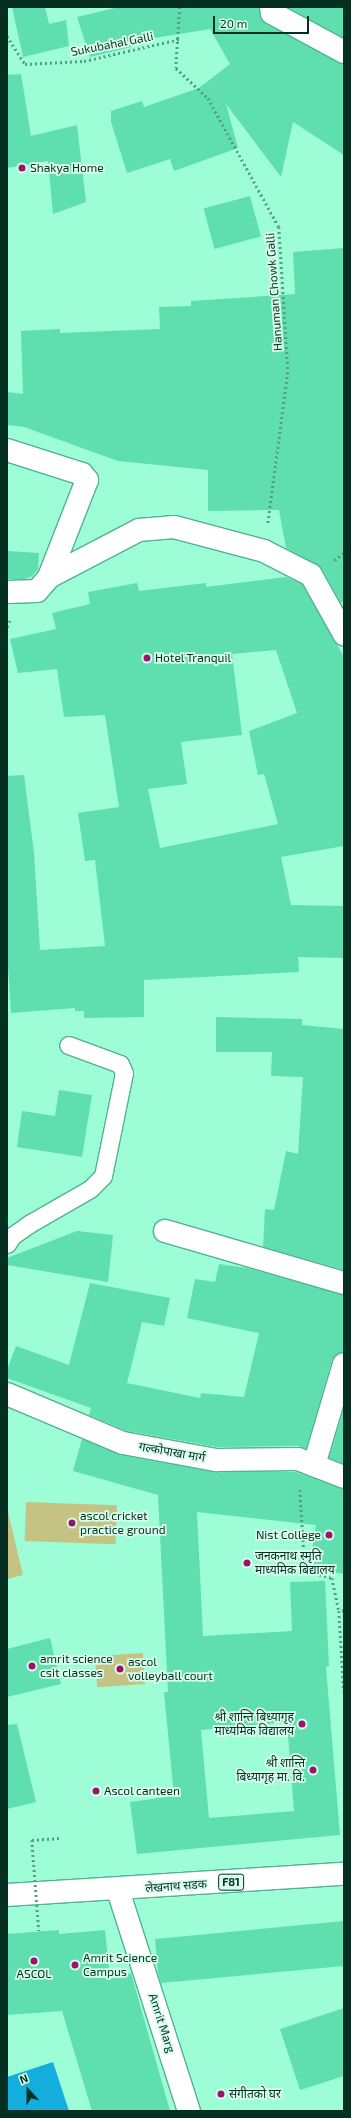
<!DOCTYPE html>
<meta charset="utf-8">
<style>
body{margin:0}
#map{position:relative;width:351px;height:2118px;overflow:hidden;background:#9dfdd6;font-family:"Exo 2","Noto Sans Devanagari",sans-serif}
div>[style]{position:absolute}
.green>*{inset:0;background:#c5c384;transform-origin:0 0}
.water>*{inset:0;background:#13aedd}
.building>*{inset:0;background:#5fdeb0;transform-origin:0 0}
.path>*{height:2.5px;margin-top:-1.25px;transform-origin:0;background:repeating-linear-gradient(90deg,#569d82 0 2px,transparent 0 5px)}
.roads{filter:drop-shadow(1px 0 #51b28e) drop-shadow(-1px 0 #51b28e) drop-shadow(0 1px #51b28e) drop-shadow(0 -1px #51b28e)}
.service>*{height:17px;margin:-8.5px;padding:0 8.5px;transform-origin:8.5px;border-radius:8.5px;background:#fff}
.minor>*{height:22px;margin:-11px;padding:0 11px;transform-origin:11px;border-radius:11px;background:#fff}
.secondary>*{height:22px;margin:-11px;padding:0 11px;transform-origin:11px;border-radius:11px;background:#fff}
.primary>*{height:22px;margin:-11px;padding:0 11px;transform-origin:11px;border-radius:11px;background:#fff}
.path-bridge>*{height:2.5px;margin-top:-1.25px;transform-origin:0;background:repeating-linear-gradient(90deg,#569d82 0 2px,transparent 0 5px)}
.dots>*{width:11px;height:11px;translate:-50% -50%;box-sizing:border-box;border:2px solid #d9fdec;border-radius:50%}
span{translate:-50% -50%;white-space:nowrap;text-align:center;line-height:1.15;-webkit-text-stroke:3.5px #d9fdec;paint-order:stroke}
.shield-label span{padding:1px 3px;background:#d9fdec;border:1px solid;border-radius:3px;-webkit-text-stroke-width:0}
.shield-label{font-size:11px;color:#042f21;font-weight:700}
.street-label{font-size:12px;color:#042f21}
.poi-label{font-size:12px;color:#042f21}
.left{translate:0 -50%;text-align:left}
.right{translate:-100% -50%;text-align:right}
.frame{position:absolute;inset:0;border:8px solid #042f21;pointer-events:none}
.north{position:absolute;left:8px;top:2070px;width:40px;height:40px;-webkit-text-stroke:3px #d9fdec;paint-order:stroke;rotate:339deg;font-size:11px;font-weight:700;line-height:16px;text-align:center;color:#042f21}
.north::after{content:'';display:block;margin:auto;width:14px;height:18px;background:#042f21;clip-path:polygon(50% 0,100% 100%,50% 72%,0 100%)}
.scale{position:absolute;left:213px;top:16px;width:96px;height:18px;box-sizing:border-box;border:2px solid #042f21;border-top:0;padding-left:5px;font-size:12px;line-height:14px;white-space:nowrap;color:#042f21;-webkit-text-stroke:3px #d9fdec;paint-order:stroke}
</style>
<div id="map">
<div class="green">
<div style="left:26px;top:1502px;width:91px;height:39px;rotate:2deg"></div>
<div style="clip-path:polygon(7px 1508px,23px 1575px,7px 1579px)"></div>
<div style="left:143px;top:1653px;width:31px;height:48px;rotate:86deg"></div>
</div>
<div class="water">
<div style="clip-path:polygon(53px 2062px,69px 2111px,7px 2111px,7px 2077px)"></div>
</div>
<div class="building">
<div style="clip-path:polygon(12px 7px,45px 7px,49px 24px,66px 20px,69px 46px,23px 57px)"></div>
<div style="clip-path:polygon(119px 7px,259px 7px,262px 20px,266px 24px,344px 64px,344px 155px,293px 122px,281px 177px,226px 104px,238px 148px,174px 171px,170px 159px,127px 173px,111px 122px,111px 111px,142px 101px,144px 107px,199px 88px,230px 64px,210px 29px,129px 42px,131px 47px,90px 57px,77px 17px)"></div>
<div style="clip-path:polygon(287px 7px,344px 7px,344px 38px)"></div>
<div style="clip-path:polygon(21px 74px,31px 136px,77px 125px,86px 202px,53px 214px,48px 161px,7px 168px,7px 75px)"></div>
<div style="left:250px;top:196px;width:42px;height:48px;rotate:75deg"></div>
<div style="clip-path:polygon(344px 248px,344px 601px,341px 603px,322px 569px,286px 548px,279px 510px,208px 511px,208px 470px,118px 461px,24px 427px,7px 425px,7px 392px,23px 394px,21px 331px,60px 329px,60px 333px,160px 329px,159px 307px,191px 306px,191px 301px,295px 294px,293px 252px)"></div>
<div style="clip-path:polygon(7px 551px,39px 553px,38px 569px,32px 576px,25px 579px,7px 579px)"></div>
<div style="clip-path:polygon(evenodd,286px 577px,302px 584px,344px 657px,344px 846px,281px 857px,291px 905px,344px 906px,344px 958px,298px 957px,299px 972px,144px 980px,144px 1017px,84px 1018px,84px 1011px,75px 1011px,75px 1008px,11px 1013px,7px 951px,7px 776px,24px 775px,34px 853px,40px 950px,105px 946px,95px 860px,85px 861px,78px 813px,119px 807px,105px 715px,64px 717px,57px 669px,18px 673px,10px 639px,56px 629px,52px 613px,90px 604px,88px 592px,137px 583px,139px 591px,206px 583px,206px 587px,286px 577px,276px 650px,297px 713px,249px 731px,258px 775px,264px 774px,278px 824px,160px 848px,148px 789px,187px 784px,181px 742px,242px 735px,232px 654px,276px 650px)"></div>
<div style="clip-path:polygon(216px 1017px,302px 1019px,302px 1025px,344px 1029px,344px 1270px,263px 1247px,265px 1209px,274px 1210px,286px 1151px,298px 1154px,303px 1077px,271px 1076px,272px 1052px,216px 1052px)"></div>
<div style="clip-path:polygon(59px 1090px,92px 1095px,82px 1157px,17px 1147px,22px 1111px,55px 1116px)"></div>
<div style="clip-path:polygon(77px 1231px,113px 1235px,108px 1282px,7px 1265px,7px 1258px)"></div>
<div style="clip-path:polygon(219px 1264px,247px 1268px,344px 1295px,344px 1352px,336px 1355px,332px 1360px,306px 1449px,298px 1446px,217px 1447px,127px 1431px,89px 1415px,91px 1408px,7px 1378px,7px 1370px,16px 1346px,69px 1365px,90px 1283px,170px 1298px,164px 1326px,142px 1322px,127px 1383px,200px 1398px,201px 1393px,244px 1397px,259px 1333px,187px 1318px,195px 1279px,215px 1282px)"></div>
<div style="clip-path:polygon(344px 1408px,344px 1464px,329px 1458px)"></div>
<div style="clip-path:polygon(evenodd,82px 1439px,121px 1455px,214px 1472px,296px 1472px,344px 1489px,344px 1574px,309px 1568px,316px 1525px,197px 1512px,203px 1636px,292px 1631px,290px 1582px,325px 1581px,329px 1666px,326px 1667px,340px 1835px,137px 1854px,130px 1802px,174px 1796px,164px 1692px,168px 1692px,158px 1495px,73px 1471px,82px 1439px,287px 1722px,294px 1811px,209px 1818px,201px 1730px,287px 1722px)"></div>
<div style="clip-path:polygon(50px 1638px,61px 1684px,7px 1697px,7px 1649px)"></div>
<div style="clip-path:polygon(17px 1724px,36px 1802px,7px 1809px,7px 1725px)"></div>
<div style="clip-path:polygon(344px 1921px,344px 1966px,161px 1983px,158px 1973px,155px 1939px)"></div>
<div style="clip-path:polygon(59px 1930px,59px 1934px,105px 1930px,110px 1979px,131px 1973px,170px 2111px,92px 2111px,62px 2011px,7px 2015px,7px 1934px)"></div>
<div style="clip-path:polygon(344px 2008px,344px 2076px,300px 2090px,280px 2029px)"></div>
</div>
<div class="path">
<div style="left:180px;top:7px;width:61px;rotate:93.8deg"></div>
<div style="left:176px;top:68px;width:44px;rotate:43.2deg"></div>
<div style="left:208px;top:98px;width:147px;rotate:61.2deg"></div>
<div style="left:279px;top:227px;width:145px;rotate:86.4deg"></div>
<div style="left:288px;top:372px;width:152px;rotate:97.5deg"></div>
<div style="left:7px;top:36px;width:33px;rotate:57deg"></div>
<div style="left:25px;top:64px;width:59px;rotate:-2.9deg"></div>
<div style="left:84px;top:61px;width:98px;rotate:-12.9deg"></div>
<div style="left:334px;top:560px;width:12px;rotate:-35deg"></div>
<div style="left:7px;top:627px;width:8px;rotate:-67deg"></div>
<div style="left:300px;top:1490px;width:80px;rotate:86.4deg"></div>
<div style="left:305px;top:1570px;width:28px;rotate:17deg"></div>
<div style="left:332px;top:1578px;width:34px;rotate:78deg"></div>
<div style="left:344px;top:1611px;width:5px;rotate:180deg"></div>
<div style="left:339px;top:1611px;width:81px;rotate:86.5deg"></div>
<div style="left:32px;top:1840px;width:28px;rotate:-4deg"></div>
</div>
<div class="roads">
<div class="service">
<div style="left:7px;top:1244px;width:9px;rotate:-58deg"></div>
<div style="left:12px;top:1236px;width:21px;rotate:-35deg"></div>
<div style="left:29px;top:1224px;width:70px;rotate:-29.8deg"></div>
<div style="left:90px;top:1189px;width:18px;rotate:-45deg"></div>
<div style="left:103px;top:1176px;width:105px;rotate:-78.5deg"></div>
<div style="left:124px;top:1073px;width:10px;rotate:-114deg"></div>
<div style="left:120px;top:1064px;width:55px;rotate:-159.9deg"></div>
</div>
<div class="minor">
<div style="left:271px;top:7px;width:6px;rotate:81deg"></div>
<div style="left:272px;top:13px;width:82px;rotate:28.4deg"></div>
<div style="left:7px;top:450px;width:79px;rotate:17.7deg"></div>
<div style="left:82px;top:474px;width:8px;rotate:50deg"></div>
<div style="left:87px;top:480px;width:104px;rotate:111.4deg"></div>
<div style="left:7px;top:592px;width:30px;rotate:-2deg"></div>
<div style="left:37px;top:591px;width:18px;rotate:-49deg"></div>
<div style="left:49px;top:577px;width:102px;rotate:-27.6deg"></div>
<div style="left:139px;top:530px;width:35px;rotate:-5deg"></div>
<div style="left:174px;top:527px;width:93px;rotate:14.9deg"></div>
<div style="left:264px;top:551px;width:53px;rotate:27.1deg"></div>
<div style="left:311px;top:575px;width:68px;rotate:60.8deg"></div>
<div style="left:165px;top:1231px;width:186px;rotate:16.2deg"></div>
<div style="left:314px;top:1465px;width:105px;rotate:-73.5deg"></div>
<div style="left:118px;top:1890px;width:232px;rotate:72.2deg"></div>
</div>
<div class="secondary">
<div style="left:7px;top:1394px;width:126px;rotate:22.9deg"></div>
<div style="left:123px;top:1443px;width:95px;rotate:10.4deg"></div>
<div style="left:216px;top:1460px;width:82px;rotate:-0.7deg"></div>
<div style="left:298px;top:1459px;width:49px;rotate:21.4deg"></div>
</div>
<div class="primary">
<div style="left:7px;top:1895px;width:338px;rotate:-3.6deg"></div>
</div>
</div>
<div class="path-bridge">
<div style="left:32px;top:1840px;width:91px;rotate:85.6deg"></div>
</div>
<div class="dots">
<div style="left:22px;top:168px;background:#97156c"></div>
<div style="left:147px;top:658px;background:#97156c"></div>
<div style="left:72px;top:1523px;background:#97156c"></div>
<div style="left:329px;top:1535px;background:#97156c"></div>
<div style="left:247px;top:1563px;background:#97156c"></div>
<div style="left:32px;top:1666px;background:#97156c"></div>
<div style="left:120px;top:1669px;background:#97156c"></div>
<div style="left:302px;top:1724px;background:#97156c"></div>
<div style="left:313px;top:1770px;background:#97156c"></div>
<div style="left:96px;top:1791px;background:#97156c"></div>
<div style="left:34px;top:1961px;background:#97156c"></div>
<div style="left:75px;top:1965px;background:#97156c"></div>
<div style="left:221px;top:2094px;background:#97156c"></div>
</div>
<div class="shield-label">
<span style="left:231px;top:1882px">F81</span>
</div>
<div class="street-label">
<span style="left:112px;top:44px;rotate:-11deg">Sukubahal Galli</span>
<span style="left:274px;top:292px;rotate:-94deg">Hanuman Chowk Galli</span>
<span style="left:172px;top:1452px;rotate:10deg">गल्कोपाखा मार्ग</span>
<span style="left:176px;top:1886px;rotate:-4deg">लेखनाथ सडक</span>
<span style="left:162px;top:2023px;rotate:72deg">Amrit Marg</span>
</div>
<div class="poi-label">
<span class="left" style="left:30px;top:168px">Shakya Home</span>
<span class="left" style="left:155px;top:658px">Hotel Tranquil</span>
<span class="left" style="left:80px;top:1523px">ascol cricket<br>practice ground</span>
<span class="right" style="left:321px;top:1535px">Nist College</span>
<span class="left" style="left:255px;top:1563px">जनकनाथ स्मृति<br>माध्यमिक बिद्यालय</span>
<span class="left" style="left:40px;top:1666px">amrit science<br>csit classes</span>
<span class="left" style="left:128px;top:1669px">ascol<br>volleyball court</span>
<span class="right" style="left:294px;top:1724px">श्री शान्ति बिध्यागृह<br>माध्यमिक विद्यालय</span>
<span class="right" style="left:305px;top:1770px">श्री शान्ति<br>बिध्यागृह मा. वि.</span>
<span class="left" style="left:104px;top:1791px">Ascol canteen</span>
<span class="left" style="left:83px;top:1965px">Amrit Science<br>Campus</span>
<span style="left:34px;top:1974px">ASCOL</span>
<span class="left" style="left:229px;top:2094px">संगीतको घर</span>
</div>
<div class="frame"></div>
<div class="north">N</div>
<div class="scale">20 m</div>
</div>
